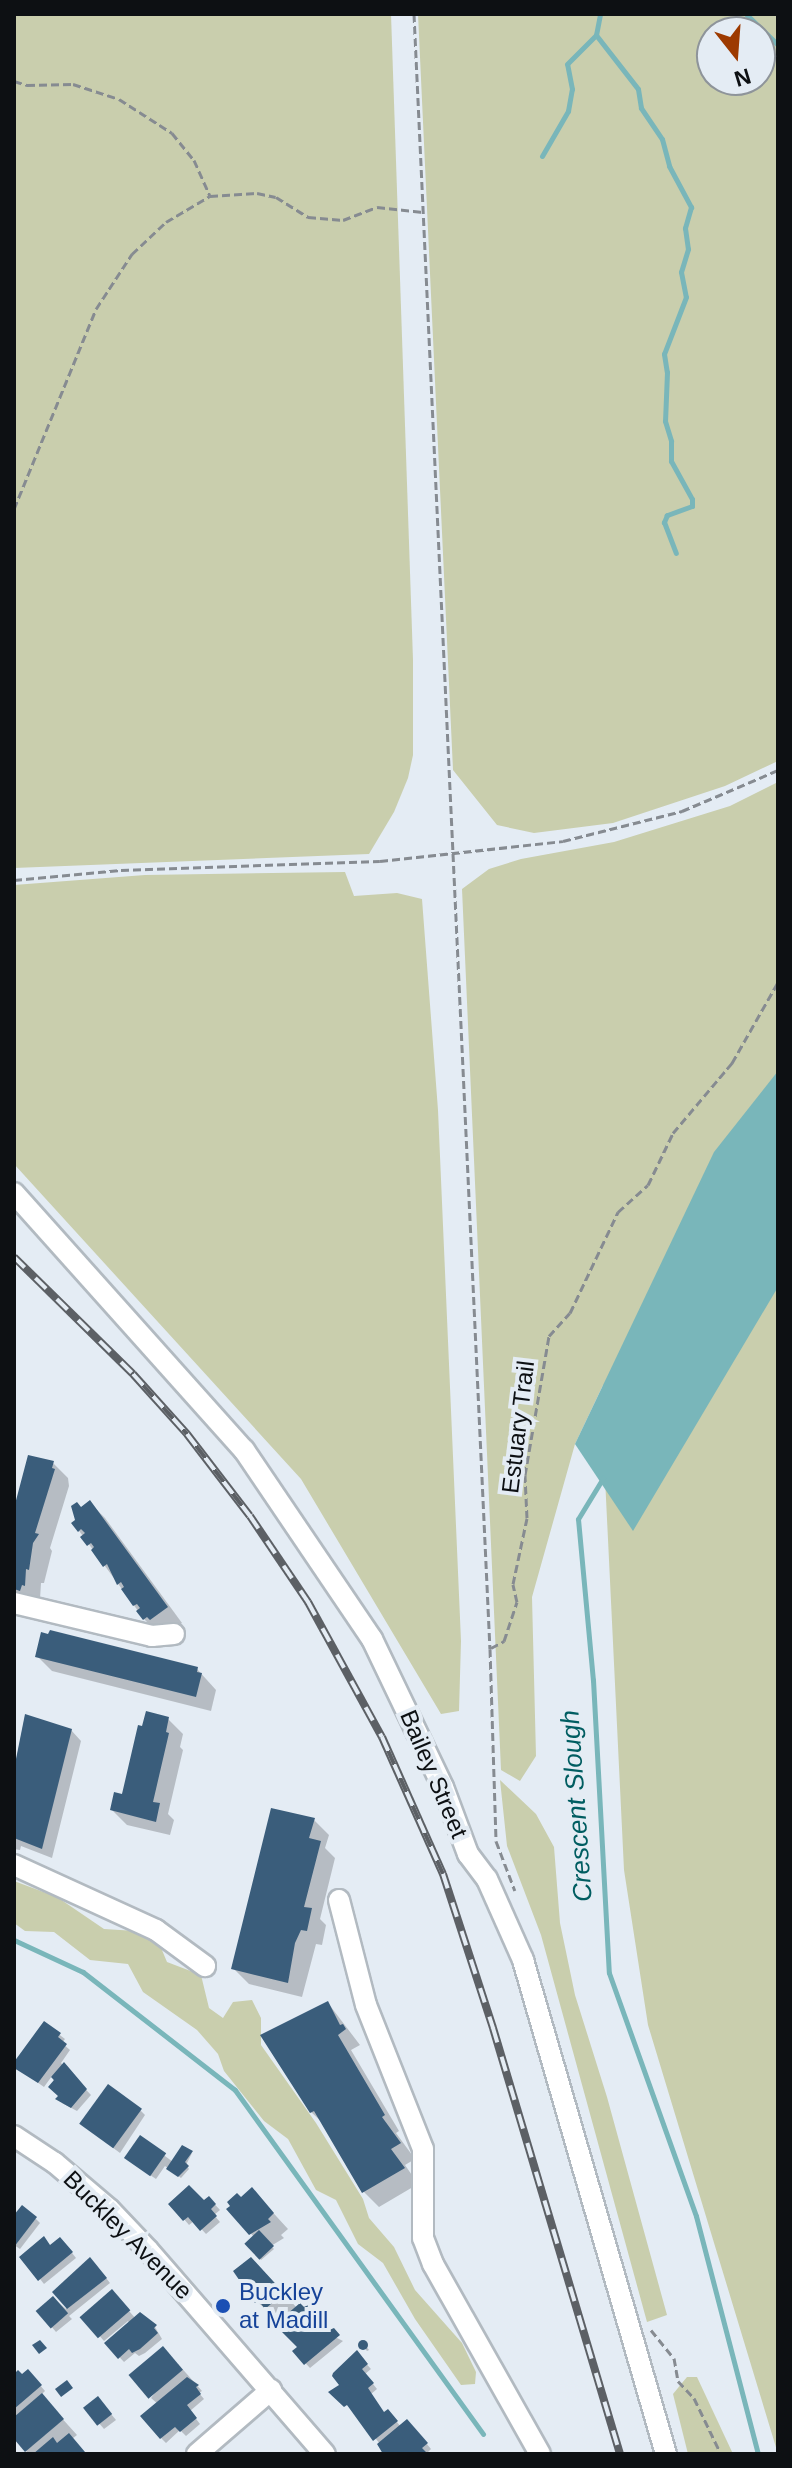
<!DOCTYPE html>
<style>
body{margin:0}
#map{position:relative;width:792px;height:2468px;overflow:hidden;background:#e4ecf4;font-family:Helvetica,sans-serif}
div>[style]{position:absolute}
.green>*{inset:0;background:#c9cead}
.water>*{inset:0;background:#79b6ba}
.shadow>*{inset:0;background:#0003}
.stream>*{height:5px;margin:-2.5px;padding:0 2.5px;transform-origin:2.5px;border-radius:2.5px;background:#79b6ba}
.building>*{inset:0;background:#3a5d7b;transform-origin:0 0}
.round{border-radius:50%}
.path>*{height:3px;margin-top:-1.5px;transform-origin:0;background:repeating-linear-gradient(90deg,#868b91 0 8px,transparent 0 12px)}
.roads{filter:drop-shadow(2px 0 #b2bac1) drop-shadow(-2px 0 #b2bac1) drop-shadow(0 2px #b2bac1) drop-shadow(0 -2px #b2bac1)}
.minor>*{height:20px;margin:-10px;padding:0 10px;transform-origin:10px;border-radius:10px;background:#fff}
.rail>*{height:8px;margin-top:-4px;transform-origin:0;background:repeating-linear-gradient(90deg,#e4ecf4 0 15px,#5c6065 0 30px);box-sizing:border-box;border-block:2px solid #5c6065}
.dots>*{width:22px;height:22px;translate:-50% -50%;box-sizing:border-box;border:4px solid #e4ecf4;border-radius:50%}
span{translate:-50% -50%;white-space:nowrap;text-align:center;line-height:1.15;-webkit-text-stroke:8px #e4ecf4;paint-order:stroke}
.street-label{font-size:24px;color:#0d1013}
.transit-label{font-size:24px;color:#164399}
.left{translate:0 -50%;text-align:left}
.water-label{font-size:26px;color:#005d61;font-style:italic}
.frame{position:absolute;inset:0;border:16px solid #0d1013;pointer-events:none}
.north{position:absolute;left:696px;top:16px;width:80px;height:80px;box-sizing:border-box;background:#e4ecf4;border:2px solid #8e949a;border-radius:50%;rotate:163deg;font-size:22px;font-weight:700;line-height:32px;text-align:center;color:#0d1013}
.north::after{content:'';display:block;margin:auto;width:28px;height:36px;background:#9d3a00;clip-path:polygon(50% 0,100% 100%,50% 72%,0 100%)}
</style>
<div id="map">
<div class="green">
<div style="clip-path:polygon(14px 14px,391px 14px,413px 660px,413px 755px,408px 778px,394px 812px,369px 854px,14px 868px)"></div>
<div style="clip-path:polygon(evenodd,418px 14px,778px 14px,778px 761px,725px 786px,613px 823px,534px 833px,497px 825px,453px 770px,418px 14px,712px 32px,760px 32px,760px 80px,712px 80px,712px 32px)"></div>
<div style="clip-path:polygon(778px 782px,778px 2454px,648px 2025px,624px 1870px,601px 1395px,603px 1385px,575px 1444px,532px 1597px,536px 1756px,520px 1781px,501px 1770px,462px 889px,489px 869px,521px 859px,614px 842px,730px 806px)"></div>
<div style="clip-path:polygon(345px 872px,354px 896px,397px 893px,422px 899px,438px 1110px,461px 1641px,459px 1711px,441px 1714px,301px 1479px,14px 1164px,14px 885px,145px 875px)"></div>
<div style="clip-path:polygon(500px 1780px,536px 1814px,554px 1847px,560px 1923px,575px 1995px,607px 2097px,667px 2315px,647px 2322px,541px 1935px,507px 1846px)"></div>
<div style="clip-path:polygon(14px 1881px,57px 1897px,104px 1929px,136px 1931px,159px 1943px,167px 1962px,201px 1975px,209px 2008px,223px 2018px,233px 2002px,252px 2000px,261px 2018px,261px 2045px,316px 2123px,363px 2199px,369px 2218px,394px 2247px,415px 2290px,462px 2343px,476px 2372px,475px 2384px,461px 2385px,415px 2319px,383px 2263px,358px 2244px,336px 2200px,316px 2190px,288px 2139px,264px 2121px,224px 2071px,218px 2054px,197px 2030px,143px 1992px,128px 1964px,90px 1960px,54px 1932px,25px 1931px,14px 1923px)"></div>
<div style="clip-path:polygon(687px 2377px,697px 2377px,733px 2454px,688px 2454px,673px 2394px)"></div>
</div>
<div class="water">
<div style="clip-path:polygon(778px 1071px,778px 1287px,633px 1531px,575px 1444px,714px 1152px)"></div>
</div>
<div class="shadow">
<div style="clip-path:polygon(53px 1463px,68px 1478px,69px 1486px,50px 1548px,52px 1551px,44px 1583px,41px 1583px,40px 1599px,14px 1599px,14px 1516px)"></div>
<div style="clip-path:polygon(90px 1503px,105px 1518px,182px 1623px,166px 1634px,159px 1634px,144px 1619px,74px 1524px,81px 1509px)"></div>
<div style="clip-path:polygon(37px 1656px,197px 1669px,216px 1690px,211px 1711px,52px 1671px)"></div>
<div style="clip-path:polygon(168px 1719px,183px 1734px,180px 1747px,183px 1750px,168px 1814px,174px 1820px,170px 1835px,127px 1825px,112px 1810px)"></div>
<div style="clip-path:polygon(71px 1730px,81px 1741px,52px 1858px,21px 1846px,20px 1850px,14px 1849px,14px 1770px)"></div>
<div style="clip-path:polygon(272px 1810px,314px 1820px,329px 1835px,325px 1848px,335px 1858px,320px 1919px,326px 1925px,322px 1945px,316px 1944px,302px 1997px,249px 1984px,234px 1969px)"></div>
<div style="clip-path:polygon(328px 2003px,360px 2045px,351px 2050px,399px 2131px,396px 2133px,415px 2159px,405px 2165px,418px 2184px,379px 2207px,364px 2192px,324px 2124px,311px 2112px)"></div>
<div style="clip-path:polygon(44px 2023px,65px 2039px,62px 2043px,70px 2050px,61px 2063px,91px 2095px,77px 2111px,62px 2103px,52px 2076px,44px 2087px,14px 2066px)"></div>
<div style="clip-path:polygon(140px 2110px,145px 2115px,120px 2153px,85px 2127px)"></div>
<div style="clip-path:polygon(141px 2138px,173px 2162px,192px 2153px,186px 2165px,189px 2169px,181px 2178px,165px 2166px,156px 2179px,132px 2163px)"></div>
<div style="clip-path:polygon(209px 2198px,220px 2210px,214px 2215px,220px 2222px,206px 2234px,194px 2221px,189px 2225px,171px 2204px,204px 2203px)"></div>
<div style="clip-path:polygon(241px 2199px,266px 2205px,288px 2229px,281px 2235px,284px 2238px,271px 2246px,274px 2249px,261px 2260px,247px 2243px,254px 2237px,229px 2209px)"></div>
<div style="clip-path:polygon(14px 2215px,36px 2219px,40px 2223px,20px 2249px,14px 2245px)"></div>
<div style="clip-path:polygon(65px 2244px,76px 2258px,44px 2284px,40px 2279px,51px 2247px)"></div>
<div style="clip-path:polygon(95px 2264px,110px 2283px,69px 2316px,72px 2319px,56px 2332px,38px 2311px,53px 2298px,66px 2309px)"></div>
<div style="clip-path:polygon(266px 2274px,297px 2308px,308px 2306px,324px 2322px,320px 2324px,327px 2333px,343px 2341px,310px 2368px,295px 2352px,300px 2347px,289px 2328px,256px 2301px)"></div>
<div style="clip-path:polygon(116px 2296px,136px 2319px,155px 2327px,162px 2339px,145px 2353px,139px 2356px,135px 2353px,124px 2362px,107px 2344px,130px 2324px,128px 2321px,104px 2341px,82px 2316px)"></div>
<div style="clip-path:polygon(362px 2341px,369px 2350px,367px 2351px,360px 2343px)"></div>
<div style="clip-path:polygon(361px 2358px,371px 2369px,365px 2374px,377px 2389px,371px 2394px,384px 2414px,392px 2416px,401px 2427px,412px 2426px,431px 2449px,426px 2454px,388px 2454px,352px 2409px,331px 2392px,342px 2385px)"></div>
<div style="clip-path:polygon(178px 2364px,202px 2391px,199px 2393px,204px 2399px,190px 2411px,200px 2424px,186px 2436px,180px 2430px,166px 2443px,161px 2438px,158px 2404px,151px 2398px)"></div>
<div style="clip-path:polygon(14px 2377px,33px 2377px,45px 2391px,41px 2395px,77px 2435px,72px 2439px,85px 2454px,29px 2454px,26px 2451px,14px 2436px)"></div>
<div style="clip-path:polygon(102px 2403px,116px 2420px,104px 2429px,86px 2408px)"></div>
</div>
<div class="stream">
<div style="left:746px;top:14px;width:45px;rotate:44.1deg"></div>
<div style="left:596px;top:35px;width:68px;rotate:52.1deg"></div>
<div style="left:638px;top:89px;width:19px;rotate:81deg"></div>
<div style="left:641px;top:108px;width:37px;rotate:56deg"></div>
<div style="left:662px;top:139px;width:28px;rotate:75deg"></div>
<div style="left:669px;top:166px;width:47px;rotate:61.8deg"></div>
<div style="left:691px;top:207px;width:22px;rotate:106deg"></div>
<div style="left:685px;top:228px;width:21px;rotate:82deg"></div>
<div style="left:688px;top:249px;width:24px;rotate:107deg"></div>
<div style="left:681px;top:272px;width:25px;rotate:79deg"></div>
<div style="left:686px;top:297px;width:61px;rotate:111.1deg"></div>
<div style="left:664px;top:354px;width:18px;rotate:81deg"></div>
<div style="left:667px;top:372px;width:49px;rotate:92.3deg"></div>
<div style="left:665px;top:421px;width:21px;rotate:73deg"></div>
<div style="left:671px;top:441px;width:20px;rotate:90deg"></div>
<div style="left:671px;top:461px;width:43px;rotate:61.1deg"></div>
<div style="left:692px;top:499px;width:7px;rotate:90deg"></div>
<div style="left:692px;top:506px;width:27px;rotate:160deg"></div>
<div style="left:667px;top:515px;width:8px;rotate:113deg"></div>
<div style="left:664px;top:522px;width:33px;rotate:69deg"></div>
<div style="left:542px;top:156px;width:52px;rotate:-60deg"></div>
<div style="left:568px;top:111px;width:22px;rotate:-80deg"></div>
<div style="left:572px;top:89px;width:25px;rotate:-101deg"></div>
<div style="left:567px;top:64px;width:41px;rotate:-45deg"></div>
<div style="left:596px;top:35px;width:21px;rotate:-79deg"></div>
<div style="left:603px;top:1478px;width:48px;rotate:121.4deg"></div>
<div style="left:578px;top:1519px;width:162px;rotate:84.7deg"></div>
<div style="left:593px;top:1680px;width:293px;rotate:86.9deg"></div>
<div style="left:609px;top:1973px;width:258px;rotate:70.3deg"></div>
<div style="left:696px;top:2216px;width:246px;rotate:75.4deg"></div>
<div style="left:14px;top:1940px;width:76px;rotate:24.9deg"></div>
<div style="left:83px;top:1972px;width:192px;rotate:37.8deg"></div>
<div style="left:235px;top:2090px;width:424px;rotate:54.2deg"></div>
</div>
<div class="building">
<div style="clip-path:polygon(28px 1455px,54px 1461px,52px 1468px,55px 1469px,35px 1533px,39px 1534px,33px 1543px,29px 1570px,26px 1569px,25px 1586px,22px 1585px,20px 1591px,14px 1589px,14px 1508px)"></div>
<div style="clip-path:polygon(90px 1500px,168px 1607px,150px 1620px,147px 1617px,143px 1620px,136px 1611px,140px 1608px,137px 1604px,133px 1606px,121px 1589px,124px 1587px,121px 1582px,117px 1585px,107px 1564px,103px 1567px,91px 1550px,94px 1547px,91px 1543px,87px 1546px,80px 1537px,85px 1533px,81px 1529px,78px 1532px,71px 1523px,75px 1520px,71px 1506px,77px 1502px,81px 1507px)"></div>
<div style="clip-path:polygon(50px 1630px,198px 1667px,197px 1672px,202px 1673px,196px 1697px,35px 1657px,41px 1632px,48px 1634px)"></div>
<div style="clip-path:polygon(146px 1711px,169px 1717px,166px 1732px,169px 1733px,153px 1802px,160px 1803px,156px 1822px,110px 1810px,114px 1792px,122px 1794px,138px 1725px,142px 1726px)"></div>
<div style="clip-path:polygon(25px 1714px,72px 1729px,42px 1849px,14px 1838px,14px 1769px)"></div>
<div style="clip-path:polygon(271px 1808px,315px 1818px,309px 1838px,321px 1841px,304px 1907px,312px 1908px,307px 1931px,301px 1930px,295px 1943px,288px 1983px,231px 1969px)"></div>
<div style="clip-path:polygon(328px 2001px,340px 2025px,343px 2024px,346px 2029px,338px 2035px,385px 2115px,382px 2117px,401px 2143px,391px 2149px,405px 2168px,362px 2193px,314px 2111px,310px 2113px,260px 2035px)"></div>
<div style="clip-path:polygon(44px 2021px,61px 2033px,58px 2037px,67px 2044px,38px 2083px,14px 2068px,14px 2062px)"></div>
<div style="clip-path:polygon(64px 2062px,87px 2089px,71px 2108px,55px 2099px,58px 2096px,48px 2087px,54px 2080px,51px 2077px)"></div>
<div style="left:108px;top:2084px;width:42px;height:49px;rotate:36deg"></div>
<div style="left:140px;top:2135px;width:32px;height:28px;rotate:35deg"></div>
<div style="clip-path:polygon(182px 2145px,193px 2151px,185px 2162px,189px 2166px,178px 2177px,166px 2169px)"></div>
<div style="clip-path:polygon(189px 2185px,204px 2200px,209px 2196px,216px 2204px,211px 2209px,217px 2216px,200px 2231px,188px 2217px,183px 2221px,168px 2204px)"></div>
<div style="clip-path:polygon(252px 2187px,274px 2213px,268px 2219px,271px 2222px,249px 2235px,226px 2209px,230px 2206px,227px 2202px,237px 2193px,241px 2197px)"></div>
<div style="clip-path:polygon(22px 2205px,37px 2217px,14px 2247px,14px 2215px)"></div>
<div style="left:259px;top:2230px;width:22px;height:20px;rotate:47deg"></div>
<div style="clip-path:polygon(44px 2236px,50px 2245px,60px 2237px,73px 2252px,38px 2281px,19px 2257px)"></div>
<div style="clip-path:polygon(90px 2257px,107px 2278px,67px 2309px,52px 2292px)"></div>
<div style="clip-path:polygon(251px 2257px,284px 2293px,265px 2309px,258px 2300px,255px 2303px,233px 2271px)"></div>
<div style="left:112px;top:2289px;width:28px;height:43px;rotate:49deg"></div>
<div style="left:53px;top:2296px;width:23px;height:23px;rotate:49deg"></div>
<div style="clip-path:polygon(300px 2303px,304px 2307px,311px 2304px,327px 2331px,334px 2328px,340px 2335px,304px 2365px,292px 2351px,297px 2347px,282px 2332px,287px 2328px,280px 2320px)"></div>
<div style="clip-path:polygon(140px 2312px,157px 2325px,154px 2328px,158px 2333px,140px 2349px,132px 2353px,129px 2349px,118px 2359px,104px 2343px)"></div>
<div style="clip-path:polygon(40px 2340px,47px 2348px,39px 2354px,32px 2345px)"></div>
<div class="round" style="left:358px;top:2340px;width:10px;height:10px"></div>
<div style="left:163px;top:2346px;width:31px;height:45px;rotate:50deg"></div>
<div style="clip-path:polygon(357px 2350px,368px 2364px,362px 2369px,374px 2383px,368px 2388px,384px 2412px,388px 2409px,398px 2421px,373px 2441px,347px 2405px,344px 2407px,328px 2392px,339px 2385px,332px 2376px,333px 2373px)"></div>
<div style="clip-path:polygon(28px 2369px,42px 2385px,14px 2409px,14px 2374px,18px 2370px,22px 2374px)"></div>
<div style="clip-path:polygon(187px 2377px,199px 2385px,196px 2387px,201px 2394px,187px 2405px,197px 2418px,180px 2432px,175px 2427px,160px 2439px,140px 2416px)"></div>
<div style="left:67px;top:2380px;width:10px;height:15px;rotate:53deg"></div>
<div style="clip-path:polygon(42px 2393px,64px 2419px,25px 2452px,14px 2439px,14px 2417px)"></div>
<div style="left:98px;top:2396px;width:23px;height:19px;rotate:52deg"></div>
<div style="clip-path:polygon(407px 2419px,428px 2443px,422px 2448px,428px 2454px,383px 2454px,377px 2444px)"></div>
<div style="clip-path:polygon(69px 2433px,85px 2452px,83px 2454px,33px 2454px,53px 2437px,57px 2443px)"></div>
</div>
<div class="path">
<div style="left:414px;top:14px;width:1637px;rotate:87.34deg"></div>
<div style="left:490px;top:1649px;width:192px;rotate:88.2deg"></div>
<div style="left:496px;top:1841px;width:53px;rotate:69.2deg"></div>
<div style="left:14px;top:81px;width:14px;rotate:17deg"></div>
<div style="left:27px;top:85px;width:46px;rotate:-1.2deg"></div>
<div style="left:73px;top:84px;width:48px;rotate:18.1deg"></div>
<div style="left:119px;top:99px;width:63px;rotate:32.7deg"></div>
<div style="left:172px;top:133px;width:35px;rotate:51deg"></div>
<div style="left:194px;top:160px;width:39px;rotate:66deg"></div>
<div style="left:210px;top:196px;width:47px;rotate:-3.7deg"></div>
<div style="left:257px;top:193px;width:19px;rotate:12deg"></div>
<div style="left:276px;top:197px;width:38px;rotate:32deg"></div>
<div style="left:308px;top:217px;width:35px;rotate:5deg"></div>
<div style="left:343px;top:220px;width:36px;rotate:-21deg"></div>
<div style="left:377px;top:207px;width:46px;rotate:6.2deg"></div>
<div style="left:14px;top:509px;width:216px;rotate:-67.7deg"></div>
<div style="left:96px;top:309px;width:66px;rotate:-56.8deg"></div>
<div style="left:132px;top:254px;width:47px;rotate:-43.3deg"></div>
<div style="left:166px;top:222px;width:51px;rotate:-30.6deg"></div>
<div style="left:14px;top:880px;width:107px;rotate:-5.3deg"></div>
<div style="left:121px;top:870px;width:259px;rotate:-2deg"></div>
<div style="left:380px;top:861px;width:184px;rotate:-6.2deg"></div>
<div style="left:563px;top:841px;width:123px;rotate:-14.1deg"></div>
<div style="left:682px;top:811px;width:104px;rotate:-23.1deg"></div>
<div style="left:491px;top:1648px;width:15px;rotate:-28deg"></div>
<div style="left:504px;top:1641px;width:41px;rotate:-71.6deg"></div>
<div style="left:517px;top:1602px;width:18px;rotate:-103deg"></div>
<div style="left:513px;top:1584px;width:67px;rotate:-78deg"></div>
<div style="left:527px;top:1518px;width:43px;rotate:-92.7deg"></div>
<div style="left:525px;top:1475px;width:141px;rotate:-80.2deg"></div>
<div style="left:549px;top:1336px;width:31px;rotate:-48deg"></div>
<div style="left:570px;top:1313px;width:112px;rotate:-64.6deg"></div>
<div style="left:618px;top:1212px;width:40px;rotate:-42deg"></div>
<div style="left:648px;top:1185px;width:58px;rotate:-64.3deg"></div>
<div style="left:673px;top:1133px;width:92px;rotate:-49.9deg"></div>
<div style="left:732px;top:1063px;width:93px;rotate:-60.4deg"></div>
<div style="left:651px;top:2330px;width:36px;rotate:51deg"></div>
<div style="left:674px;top:2358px;width:23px;rotate:80deg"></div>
<div style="left:678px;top:2381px;width:23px;rotate:47deg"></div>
<div style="left:694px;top:2398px;width:62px;rotate:64.3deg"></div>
</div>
<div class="roads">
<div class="minor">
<div style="left:14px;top:1193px;width:345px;rotate:48.2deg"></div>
<div style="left:244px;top:1450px;width:228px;rotate:55.9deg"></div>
<div style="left:372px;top:1639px;width:164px;rotate:64.4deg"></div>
<div style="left:443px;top:1787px;width:72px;rotate:69.5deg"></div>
<div style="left:468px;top:1854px;width:31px;rotate:53deg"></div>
<div style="left:487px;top:1879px;width:89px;rotate:66deg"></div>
<div style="left:523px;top:1960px;width:514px;rotate:73.86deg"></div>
<div style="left:14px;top:1603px;width:142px;rotate:13.4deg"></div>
<div style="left:152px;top:1636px;width:22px;rotate:-5deg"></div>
<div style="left:14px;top:1865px;width:156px;rotate:24.6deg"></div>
<div style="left:156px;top:1930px;width:61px;rotate:36.3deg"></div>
<div style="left:339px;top:1900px;width:108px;rotate:75.6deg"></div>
<div style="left:366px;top:2005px;width:155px;rotate:68.4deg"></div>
<div style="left:423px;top:2149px;width:89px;rotate:90deg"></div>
<div style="left:423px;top:2238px;width:28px;rotate:69deg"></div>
<div style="left:433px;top:2264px;width:218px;rotate:60.6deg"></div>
<div style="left:14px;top:2136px;width:49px;rotate:33.4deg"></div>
<div style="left:55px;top:2163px;width:71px;rotate:40.4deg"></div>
<div style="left:109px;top:2209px;width:57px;rotate:46.4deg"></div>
<div style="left:148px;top:2250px;width:270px;rotate:49.1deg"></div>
<div style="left:197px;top:2454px;width:98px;rotate:-40.9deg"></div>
</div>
</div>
<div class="rail">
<div style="left:14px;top:1257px;width:167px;rotate:44.5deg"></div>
<div style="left:133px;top:1374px;width:81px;rotate:48deg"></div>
<div style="left:187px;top:1434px;width:103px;rotate:52.5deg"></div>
<div style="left:250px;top:1516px;width:104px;rotate:56deg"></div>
<div style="left:308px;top:1602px;width:154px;rotate:61.3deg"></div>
<div style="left:382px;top:1737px;width:150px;rotate:66deg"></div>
<div style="left:443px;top:1874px;width:162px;rotate:72deg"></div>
<div style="left:493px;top:2028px;width:445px;rotate:73.4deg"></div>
</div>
<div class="dots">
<div style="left:223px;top:2306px;background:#1a4fb4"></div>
</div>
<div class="street-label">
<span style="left:518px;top:1427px;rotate:-83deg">Estuary Trail</span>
<span style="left:434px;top:1774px;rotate:67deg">Bailey Street</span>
<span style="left:128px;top:2235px;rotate:45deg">Buckley Avenue</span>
</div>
<div class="transit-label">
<span class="left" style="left:239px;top:2306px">Buckley<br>at Madill</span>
</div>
<div class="water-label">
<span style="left:577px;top:1806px;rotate:-94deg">Crescent Slough</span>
</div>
<div class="frame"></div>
<div class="north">N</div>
</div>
